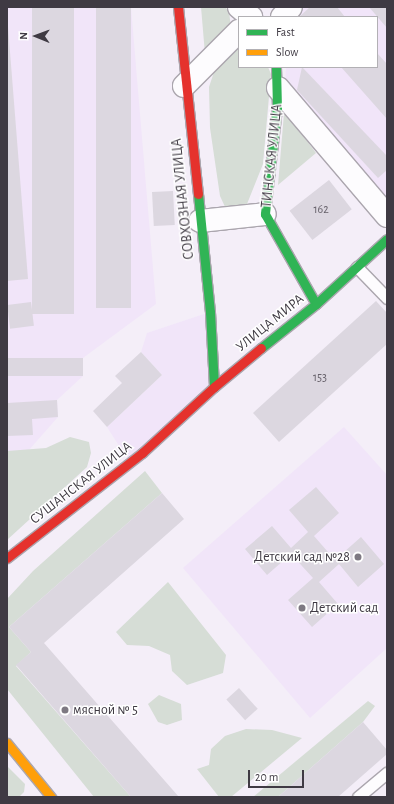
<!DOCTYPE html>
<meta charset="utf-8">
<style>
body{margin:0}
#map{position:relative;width:394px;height:804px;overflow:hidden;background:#f4eef8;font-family:"Alegreya Sans",sans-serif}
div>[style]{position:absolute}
.built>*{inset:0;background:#f1e5f9}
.green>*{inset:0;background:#d6ddd6}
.building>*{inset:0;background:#dcd7e0;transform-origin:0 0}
.roads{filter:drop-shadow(1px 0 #aba6ae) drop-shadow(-1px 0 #aba6ae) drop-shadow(0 1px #aba6ae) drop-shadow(0 -1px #aba6ae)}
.lane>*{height:11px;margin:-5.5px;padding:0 5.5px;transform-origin:5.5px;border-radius:5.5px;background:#fdfcfe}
.street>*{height:22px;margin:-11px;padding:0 11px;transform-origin:11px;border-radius:11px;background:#fdfcfe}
.fast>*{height:9px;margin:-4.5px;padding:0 4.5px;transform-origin:4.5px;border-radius:4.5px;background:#30b455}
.slow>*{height:9px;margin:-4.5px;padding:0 4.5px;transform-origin:4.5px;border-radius:4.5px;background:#ff9f0a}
.jam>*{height:9px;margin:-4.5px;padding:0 4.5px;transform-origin:4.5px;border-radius:4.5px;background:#e5322d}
.dots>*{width:11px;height:11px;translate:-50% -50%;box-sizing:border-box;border:2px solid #fff;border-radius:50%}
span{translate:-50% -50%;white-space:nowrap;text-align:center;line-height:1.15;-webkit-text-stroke:3px #fff;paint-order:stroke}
.number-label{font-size:12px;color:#67626b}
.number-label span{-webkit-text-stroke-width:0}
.street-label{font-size:14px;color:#3f3a43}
.poi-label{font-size:14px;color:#3f3a43}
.right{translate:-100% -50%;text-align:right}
.left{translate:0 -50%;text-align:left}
.frame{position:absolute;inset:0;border:8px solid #3f3a43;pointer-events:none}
.legend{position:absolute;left:238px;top:16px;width:140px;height:52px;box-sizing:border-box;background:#fff;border:1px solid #b2b0b4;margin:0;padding:5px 7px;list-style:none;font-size:12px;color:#3f3a43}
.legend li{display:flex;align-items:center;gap:8px;height:20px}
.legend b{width:20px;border:1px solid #b2b0b4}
.north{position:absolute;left:16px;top:16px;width:40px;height:40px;-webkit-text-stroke:3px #fff;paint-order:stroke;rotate:271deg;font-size:11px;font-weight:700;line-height:16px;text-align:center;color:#3f3a43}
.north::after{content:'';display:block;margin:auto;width:14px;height:18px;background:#3f3a43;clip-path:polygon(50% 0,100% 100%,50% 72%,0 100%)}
.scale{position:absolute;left:248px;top:770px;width:56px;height:18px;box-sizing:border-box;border:2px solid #3f3a43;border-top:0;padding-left:5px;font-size:12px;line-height:14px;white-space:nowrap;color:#3f3a43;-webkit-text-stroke:3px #fff;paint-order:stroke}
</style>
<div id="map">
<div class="built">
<div style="clip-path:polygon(7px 7px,131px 7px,156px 304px,83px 358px,83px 376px,57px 400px,58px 417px,28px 451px,7px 451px)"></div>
<div style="clip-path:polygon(302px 7px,387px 7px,387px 199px,285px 87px,286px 67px,377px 67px,377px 17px,290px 17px)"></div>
<div style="clip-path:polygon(210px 312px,214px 387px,130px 463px,107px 427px,162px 375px,141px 352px,147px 333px)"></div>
<div style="clip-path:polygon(344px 427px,387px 475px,387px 648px,310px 718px,183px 568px)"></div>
</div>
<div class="green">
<div style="clip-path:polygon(201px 7px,225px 7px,229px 11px,231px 28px,205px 54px)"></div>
<div style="clip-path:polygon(239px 46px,239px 67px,268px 67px,271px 74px,263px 164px,247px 204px,226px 209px,220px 196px,210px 128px,209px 87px,215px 69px)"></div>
<div style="clip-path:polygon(285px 101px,298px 129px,316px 153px,278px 185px)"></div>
<div style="clip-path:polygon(70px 437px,89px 442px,91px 453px,87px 467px,7px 540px,7px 451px,46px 448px)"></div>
<div style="clip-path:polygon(145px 471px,162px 493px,9px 627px,31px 652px,16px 666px,131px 797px,94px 797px,7px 689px,7px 599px,33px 571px)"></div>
<div style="clip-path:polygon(168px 582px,226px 655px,223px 673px,187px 685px,172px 671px,170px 655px,149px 646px,127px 645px,116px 632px)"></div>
<div style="clip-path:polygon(159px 695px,181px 704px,182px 720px,167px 725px,158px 722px,148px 704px)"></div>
<div style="clip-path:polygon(368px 701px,375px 706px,363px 722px,278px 797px,253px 797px)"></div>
<div style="clip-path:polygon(246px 729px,272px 730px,302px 738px,231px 797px,219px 797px,197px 769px,209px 765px,211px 749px,225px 736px)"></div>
<div style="clip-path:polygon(7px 766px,25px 784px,24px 792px,19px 797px,7px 797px)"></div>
</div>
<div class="building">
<div style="left:32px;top:7px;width:42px;height:307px"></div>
<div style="left:96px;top:7px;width:35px;height:301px"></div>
<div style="clip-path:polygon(310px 7px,337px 7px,345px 17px,299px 17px)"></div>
<div style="clip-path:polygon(369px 7px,387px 7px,387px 28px)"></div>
<div style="clip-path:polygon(7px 14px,28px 279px,7px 281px)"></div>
<div style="clip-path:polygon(377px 53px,387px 64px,387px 119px,341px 67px,377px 67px)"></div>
<div style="clip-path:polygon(302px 67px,387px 156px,387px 170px,378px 178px,297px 90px)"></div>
<div style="left:329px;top:180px;width:37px;height:50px;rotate:52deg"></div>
<div style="left:173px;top:191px;width:34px;height:21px;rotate:87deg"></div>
<div style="clip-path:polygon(376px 301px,387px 313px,387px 344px,279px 442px,253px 413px)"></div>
<div style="left:31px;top:302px;width:24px;height:24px;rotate:83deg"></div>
<div style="clip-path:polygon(141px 352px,162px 375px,107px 427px,93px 411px,122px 383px,115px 376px)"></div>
<div style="left:83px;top:358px;width:18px;height:76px;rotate:90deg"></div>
<div style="clip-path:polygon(57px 400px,58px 417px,32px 419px,33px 435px,7px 436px,7px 403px)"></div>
<div style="clip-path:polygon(316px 487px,339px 513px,314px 536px,335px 560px,361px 537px,384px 564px,358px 587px,339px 564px,319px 582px,338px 604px,312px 627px,288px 600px,313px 578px,291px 554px,267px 575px,245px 549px,272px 526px,291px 548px,308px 532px,289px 510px)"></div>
<div style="clip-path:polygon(162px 493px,184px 519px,44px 643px,179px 797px,131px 797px,16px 665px,31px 652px,9px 627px)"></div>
<div style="left:239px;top:688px;width:28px;height:17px;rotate:48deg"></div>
<div style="clip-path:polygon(363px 722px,387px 750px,387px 754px,338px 797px,278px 797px)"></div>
</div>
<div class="roads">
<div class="lane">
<div style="left:357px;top:267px;width:43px;rotate:45.9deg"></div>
<div style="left:358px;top:797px;width:38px;rotate:-40deg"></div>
</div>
<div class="street">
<div style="left:239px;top:7px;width:16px;rotate:40deg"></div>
<div style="left:282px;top:17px;width:13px;rotate:-48deg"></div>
<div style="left:184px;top:86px;width:78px;rotate:-45deg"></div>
<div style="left:278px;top:88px;width:168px;rotate:49.6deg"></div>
<div style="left:200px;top:221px;width:65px;rotate:-6.1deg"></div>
</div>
<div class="fast">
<div style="left:276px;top:67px;width:41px;rotate:88.6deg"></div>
<div style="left:277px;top:108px;width:107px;rotate:96.5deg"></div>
<div style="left:265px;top:214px;width:103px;rotate:60.5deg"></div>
<div style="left:198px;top:194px;width:119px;rotate:84.2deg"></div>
<div style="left:210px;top:312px;width:75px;rotate:86.9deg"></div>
<div style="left:261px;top:348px;width:70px;rotate:-38.7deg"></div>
<div style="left:316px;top:304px;width:96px;rotate:-42.5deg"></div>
</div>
<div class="slow">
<div style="left:7px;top:743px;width:70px;rotate:50.8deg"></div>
</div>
<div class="jam">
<div style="left:178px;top:7px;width:188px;rotate:83.9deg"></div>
<div style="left:7px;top:558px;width:171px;rotate:-37.9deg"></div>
<div style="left:142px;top:453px;width:98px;rotate:-42.5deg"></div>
<div style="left:214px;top:387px;width:61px;rotate:-39.7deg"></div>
</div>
</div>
<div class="dots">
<div style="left:358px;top:557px;background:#7e7982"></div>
<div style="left:302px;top:608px;background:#7e7982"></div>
<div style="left:65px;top:710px;background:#7e7982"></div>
</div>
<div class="number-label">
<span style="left:321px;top:210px">162</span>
<span style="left:320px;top:378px">153</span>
</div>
<div class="street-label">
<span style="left:272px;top:156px;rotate:-84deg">ТИНСКАЯ УЛИЦА</span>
<span style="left:183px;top:199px;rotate:-96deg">СОВХОЗНАЯ УЛИЦА</span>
<span style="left:270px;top:323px;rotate:-39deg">УЛИЦА МИРА</span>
<span style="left:81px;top:483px;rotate:-38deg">СУШАНСКАЯ УЛИЦА</span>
</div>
<div class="poi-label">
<span class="right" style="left:350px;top:557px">Детский сад №28</span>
<span class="left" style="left:310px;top:608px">Детский сад</span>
<span class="left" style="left:73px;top:710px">мясной № 5</span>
</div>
<div class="frame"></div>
<ul class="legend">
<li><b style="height:5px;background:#30b455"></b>Fast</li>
<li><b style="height:5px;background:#ff9f0a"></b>Slow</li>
</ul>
<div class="north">N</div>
<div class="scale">20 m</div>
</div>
